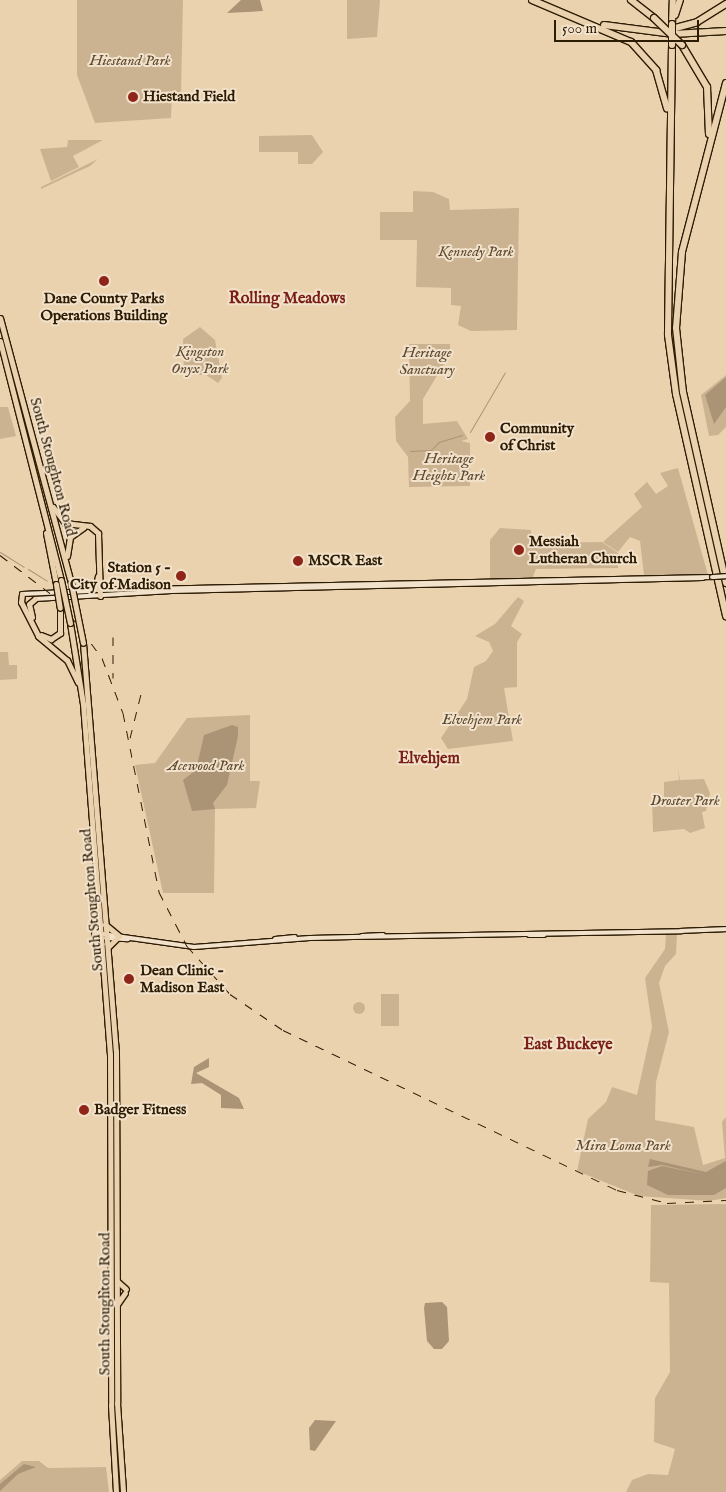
<!DOCTYPE html>
<style>
body{margin:0}
#map{position:relative;width:726px;height:1492px;overflow:hidden;background:#ebd2af;font-family:"IM FELL English",serif}
div>[style]{position:absolute}
.green>*{inset:0;background:#cbb392;transform-origin:0 0}
.round{border-radius:50%}
.water>*{inset:0;background:#aa9475}
.stream>*{height:1px;margin:-0.5px;padding:0 0.5px;transform-origin:0.5px;border-radius:0.5px;background:#aa9475}
.roads{filter:drop-shadow(1px 0 #2d1c04) drop-shadow(-1px 0 #2d1c04) drop-shadow(0 1px #2d1c04) drop-shadow(0 -1px #2d1c04)}
.secondary>*{height:4px;margin:-2px;padding:0 2px;transform-origin:2px;border-radius:2px;background:#f2e2cb}
.primary>*{height:5px;margin:-2.5px;padding:0 2.5px;transform-origin:2.5px;border-radius:2.5px;background:#ebd2af}
.motorway>*{height:6px;margin:-3px;padding:0 3px;transform-origin:3px;border-radius:3px;background:#ebd2af}
.rail>*{height:1px;margin-top:-0.5px;transform-origin:0;background:repeating-linear-gradient(90deg,#2d1c04 0 9px,transparent 0 18px)}
.bridges{filter:drop-shadow(1px 0 #2d1c04) drop-shadow(-1px 0 #2d1c04) drop-shadow(0 1px #2d1c04) drop-shadow(0 -1px #2d1c04)}
.secondary-bridge>*{height:4px;margin:-2px;padding:0 2px;transform-origin:2px;border-radius:2px;background:#f2e2cb}
.primary-bridge>*{height:5px;margin:-2.5px;padding:0 2.5px;transform-origin:2.5px;border-radius:2.5px;background:#ebd2af}
.motorway-bridge>*{height:6px;margin:-3px;padding:0 3px;transform-origin:3px;border-radius:3px;background:#ebd2af}
.dots>*{width:14px;height:14px;translate:-50% -50%;box-sizing:border-box;border:2px solid #f2e2cb;border-radius:50%}
span{translate:-50% -50%;white-space:nowrap;text-align:center;line-height:1.15;-webkit-text-stroke:4px #f2e2cb;paint-order:stroke}
.park-label{font-size:15px;color:#5c492f;font-style:italic}
.poi-label{font-size:15px;color:#2d1c04;font-weight:700}
.left{translate:0 -50%;text-align:left}
.right{translate:-100% -50%;text-align:right}
.street-label{font-size:15px;color:#2d1c04}
.neighbourhood-label{font-size:16px;color:#7a1f14;font-weight:700}
.scale{position:absolute;left:554px;top:20px;width:145px;height:22px;box-sizing:border-box;border:2px solid #2d1c04;border-top:0;padding-left:6px;font-size:15px;line-height:18px;white-space:nowrap;color:#2d1c04;-webkit-text-stroke:4px #f2e2cb;paint-order:stroke}
</style>
<div id="map">
<div class="green">
<div style="clip-path:polygon(77px 0,183px 0,181px 95px,172px 96px,171px 118px,95px 123px,77px 75px)"></div>
<div style="clip-path:polygon(347px 0,380px 0,377px 37px,347px 39px)"></div>
<div style="clip-path:polygon(312px 135px,323px 152px,312px 164px,298px 164px,298px 152px,259px 152px,259px 136px)"></div>
<div style="clip-path:polygon(68px 140px,103px 140px,73px 156px,79px 167px,51px 181px,40px 149px,67px 147px)"></div>
<div style="clip-path:polygon(98px 159px,90px 166px,41px 189px,41px 187px)"></div>
<div style="clip-path:polygon(413px 191px,433px 192px,449px 199px,450px 210px,519px 208px,517px 330px,471px 331px,458px 325px,461px 306px,451px 305px,451px 288px,416px 287px,417px 240px,380px 240px,380px 212px,413px 212px)"></div>
<div style="clip-path:polygon(200px 327px,215px 340px,222px 378px,218px 383px,206px 375px,184px 375px,183px 339px)"></div>
<div style="clip-path:polygon(409px 344px,450px 344px,450px 354px,423px 399px,423px 424px,457px 421px,468px 439px,461px 441px,470px 443px,470px 486px,409px 487px,408px 457px,396px 441px,395px 417px,410px 401px)"></div>
<div style="clip-path:polygon(726px 375px,726px 427px,718px 435px,709px 436px,701px 395px)"></div>
<div style="clip-path:polygon(0 407px,8px 407px,16px 436px,0 439px)"></div>
<div style="clip-path:polygon(678px 468px,708px 575px,644px 575px,640px 541px,630px 537px,618px 552px,603px 542px,642px 507px,634px 494px,647px 482px,656px 494px,668px 486px,660px 473px)"></div>
<div style="clip-path:polygon(500px 528px,531px 530px,532px 543px,602px 542px,618px 553px,618px 568px,536px 569px,532px 579px,490px 579px,490px 540px)"></div>
<div style="clip-path:polygon(518px 597px,524px 601px,511px 626px,522px 634px,517px 642px,517px 687px,504px 688px,513px 741px,448px 749px,441px 738px,467px 699px,474px 667px,486px 661px,493px 651px,489px 642px,475px 636px,495px 624px)"></div>
<div style="clip-path:polygon(0 652px,8px 652px,9px 665px,17px 665px,17px 679px,0 680px)"></div>
<div style="clip-path:polygon(250px 715px,250px 781px,260px 781px,256px 808px,215px 809px,214px 893px,163px 893px,135px 765px,155px 763px,187px 718px)"></div>
<div style="clip-path:polygon(678px 769px,680px 780px,704px 779px,710px 793px,706px 811px,702px 812px,705px 828px,690px 833px,684px 829px,653px 832px,652px 799px,664px 799px,664px 782px,679px 780px)"></div>
<div style="clip-path:polygon(677px 933px,676px 954px,665px 966px,659px 983px,669px 1032px,656px 1082px,655px 1120px,694px 1127px,703px 1165px,725px 1158px,722px 1122px,726px 1117px,726px 1198px,709px 1201px,639px 1196px,577px 1171px,588px 1119px,606px 1102px,612px 1087px,637px 1095px,652px 1027px,645px 978px,665px 949px,666px 934px)"></div>
<div style="left:381px;top:994px;width:18px;height:32px"></div>
<div class="round" style="left:353px;top:1002px;width:12px;height:12px"></div>
<div style="clip-path:polygon(726px 1204px,726px 1492px,626px 1492px,632px 1480px,648px 1474px,668px 1475px,675px 1449px,654px 1442px,655px 1398px,670px 1372px,669px 1283px,650px 1282px,651px 1205px)"></div>
<div style="clip-path:polygon(22px 1461px,39px 1461px,48px 1468px,106px 1467px,109px 1492px,0 1492px,0 1480px)"></div>
</div>
<div class="water">
<div style="clip-path:polygon(241px 0,260px 0,263px 11px,227px 13px)"></div>
<div style="clip-path:polygon(726px 377px,726px 407px,714px 424px,705px 395px)"></div>
<div style="clip-path:polygon(232px 725px,238px 727px,238px 736px,227px 785px,213px 803px,215px 809px,192px 811px,183px 780px,196px 770px,204px 735px)"></div>
<div style="clip-path:polygon(209px 1058px,209px 1067px,196px 1073px,239px 1098px,244px 1109px,221px 1108px,221px 1095px,202px 1083px,191px 1084px,194px 1067px)"></div>
<div style="clip-path:polygon(650px 1159px,706px 1172px,726px 1161px,726px 1188px,714px 1195px,668px 1195px,647px 1185px,648px 1171px,662px 1166px,706px 1175px,662px 1165px,648px 1167px)"></div>
<div style="clip-path:polygon(442px 1302px,447px 1307px,449px 1341px,442px 1349px,434px 1349px,427px 1341px,424px 1308px,425px 1303px)"></div>
<div style="clip-path:polygon(315px 1420px,336px 1421px,315px 1451px,310px 1450px,309px 1428px)"></div>
<div style="clip-path:polygon(24px 1464px,36px 1467px,18px 1474px,0 1491px,0 1484px)"></div>
</div>
<div class="stream">
<div style="left:470px;top:432px;width:69px;rotate:-59.7deg"></div>
<div style="left:410px;top:451px;width:21px;rotate:-3deg"></div>
<div style="left:431px;top:450px;width:11px;rotate:-45deg"></div>
<div style="left:439px;top:442px;width:24px;rotate:-17deg"></div>
<div style="left:0;top:552px;width:28px;rotate:32deg"></div>
<div style="left:28px;top:569px;width:22px;rotate:32deg"></div>
</div>
<div class="roads">
<div class="secondary">
<div style="left:97px;top:590px;width:615px;rotate:-1.21deg"></div>
<div style="left:22px;top:594px;width:68px;rotate:-2.5deg"></div>
<div style="left:35px;top:599px;width:137px;rotate:-3.3deg"></div>
<div style="left:172px;top:591px;width:531px;rotate:-1.4deg"></div>
<div style="left:681px;top:931px;width:45px;rotate:-2.5deg"></div>
<div style="left:102px;top:934px;width:93px;rotate:8deg"></div>
<div style="left:194px;top:947px;width:116px;rotate:-4.4deg"></div>
<div style="left:529px;top:935px;width:15px"></div>
<div style="left:362px;top:936px;width:21px;rotate:-3deg"></div>
<div style="left:352px;top:937px;width:330px;rotate:-1deg"></div>
<div style="left:106px;top:938px;width:22px;rotate:3deg"></div>
<div style="left:310px;top:938px;width:43px;rotate:-1.3deg"></div>
<div style="left:275px;top:939px;width:20px;rotate:-6deg"></div>
</div>
<div class="primary">
<div style="left:0;top:318px;width:274px;rotate:75deg"></div>
<div style="left:0;top:341px;width:247px;rotate:75.7deg"></div>
<div style="left:53px;top:507px;width:20px;rotate:53deg"></div>
<div style="left:65px;top:523px;width:25px;rotate:7deg"></div>
<div style="left:90px;top:526px;width:11px;rotate:41deg"></div>
<div style="left:98px;top:533px;width:63px;rotate:88.2deg"></div>
<div style="left:46px;top:533px;width:52px;rotate:78.9deg"></div>
<div style="left:67px;top:556px;width:19px;rotate:-81deg"></div>
<div style="left:70px;top:537px;width:16px;rotate:-35deg"></div>
<div style="left:90px;top:591px;width:7px;rotate:-27deg"></div>
<div style="left:96px;top:588px;width:12px;rotate:-81deg"></div>
<div style="left:22px;top:594px;width:8px;rotate:97deg"></div>
<div style="left:21px;top:602px;width:38px;rotate:63deg"></div>
<div style="left:38px;top:636px;width:38px;rotate:40deg"></div>
<div style="left:67px;top:660px;width:25px;rotate:64deg"></div>
<div style="left:32px;top:617px;width:13px;rotate:-103deg"></div>
<div style="left:29px;top:604px;width:8px;rotate:-40deg"></div>
<div style="left:70px;top:623px;width:82px;rotate:80.9deg"></div>
<div style="left:83px;top:704px;width:351px;rotate:85.6deg"></div>
<div style="left:110px;top:1054px;width:351px;rotate:89.8deg"></div>
<div style="left:111px;top:1405px;width:87px;rotate:86.7deg"></div>
<div style="left:41px;top:635px;width:11px;rotate:22deg"></div>
<div style="left:51px;top:639px;width:11px;rotate:-34deg"></div>
<div style="left:60px;top:633px;width:25px;rotate:-90deg"></div>
<div style="left:83px;top:643px;width:409px;rotate:85.4deg"></div>
<div style="left:116px;top:1051px;width:352px;rotate:89.8deg"></div>
<div style="left:117px;top:1403px;width:89px;rotate:86.1deg"></div>
<div style="left:107px;top:926px;width:16px;rotate:40deg"></div>
<div style="left:94px;top:933px;width:11px;rotate:-49deg"></div>
<div style="left:94px;top:936px;width:11px;rotate:45deg"></div>
<div style="left:109px;top:946px;width:10px;rotate:-45deg"></div>
<div style="left:117px;top:1281px;width:12px;rotate:42deg"></div>
<div style="left:103px;top:1290px;width:10px;rotate:-53deg"></div>
<div style="left:101px;top:1294px;width:11px;rotate:38deg"></div>
<div style="left:118px;top:1303px;width:12px;rotate:-55deg"></div>
</div>
<div class="motorway">
<div style="left:532px;top:0;width:108px;rotate:23deg"></div>
<div style="left:631px;top:42px;width:38px;rotate:48deg"></div>
<div style="left:656px;top:70px;width:40px;rotate:74deg"></div>
<div style="left:631px;top:0;width:29px;rotate:38deg"></div>
<div style="left:675px;top:15px;width:16px;rotate:-72deg"></div>
<div style="left:672px;top:24px;width:24px;rotate:-88deg"></div>
<div style="left:604px;top:25px;width:70px;rotate:7.4deg"></div>
<div style="left:673px;top:34px;width:53px;rotate:-3.2deg"></div>
<div style="left:668px;top:30px;width:30px;rotate:-15deg"></div>
<div style="left:697px;top:22px;width:34px;rotate:-32deg"></div>
<div style="left:672px;top:45px;width:290px;rotate:90.8deg"></div>
<div style="left:668px;top:335px;width:60px;rotate:82.3deg"></div>
<div style="left:676px;top:394px;width:228px;rotate:77.3deg"></div>
<div style="left:682px;top:45px;width:49px;rotate:59.2deg"></div>
<div style="left:707px;top:87px;width:47px;rotate:87.6deg"></div>
<div style="left:726px;top:83px;width:175px;rotate:104.6deg"></div>
<div style="left:682px;top:252px;width:76px;rotate:94.5deg"></div>
<div style="left:676px;top:328px;width:64px;rotate:83.8deg"></div>
<div style="left:683px;top:392px;width:196px;rotate:77.3deg"></div>
</div>
</div>
<div class="rail">
<div style="left:0;top:555px;width:74px;rotate:37.3deg"></div>
<div style="left:59px;top:600px;width:72px;rotate:53.4deg"></div>
<div style="left:102px;top:658px;width:59px;rotate:69.1deg"></div>
<div style="left:123px;top:713px;width:183px;rotate:78.6deg"></div>
<div style="left:159px;top:892px;width:61px;rotate:62.6deg"></div>
<div style="left:187px;top:946px;width:64px;rotate:48.1deg"></div>
<div style="left:230px;top:994px;width:64px;rotate:34.2deg"></div>
<div style="left:283px;top:1030px;width:370px;rotate:25.6deg"></div>
<div style="left:617px;top:1190px;width:52px;rotate:14.6deg"></div>
<div style="left:667px;top:1203px;width:59px;rotate:-2.9deg"></div>
<div style="left:113px;top:637px;width:41px;rotate:90deg"></div>
<div style="left:130px;top:738px;width:49px;rotate:-76deg"></div>
</div>
<div class="bridges">
<div class="secondary-bridge">
<div style="left:712px;top:577px;width:14px;rotate:-4deg"></div>
</div>
<div class="primary-bridge">
<div style="left:61px;top:580px;width:44px;rotate:78.2deg"></div>
<div style="left:71px;top:583px;width:61px;rotate:78.7deg"></div>
<div style="left:56px;top:584px;width:24px;rotate:81deg"></div>
</div>
<div class="motorway-bridge">
<div style="left:654px;top:18px;width:39px;rotate:44deg"></div>
<div style="left:672px;top:45px;width:21px;rotate:-90deg"></div>
</div>
</div>
<div class="dots">
<div style="left:133px;top:97px;background:#8f2418"></div>
<div style="left:104px;top:281px;background:#8f2418"></div>
<div style="left:490px;top:437px;background:#8f2418"></div>
<div style="left:519px;top:550px;background:#8f2418"></div>
<div style="left:298px;top:561px;background:#8f2418"></div>
<div style="left:181px;top:576px;background:#8f2418"></div>
<div style="left:129px;top:979px;background:#8f2418"></div>
<div style="left:84px;top:1110px;background:#8f2418"></div>
</div>
<div class="park-label">
<span style="left:130px;top:61px">Hiestand Park</span>
<span style="left:476px;top:252px">Kennedy Park</span>
<span style="left:200px;top:360px">Kingston<br>Onyx Park</span>
<span style="left:427px;top:361px">Heritage<br>Sanctuary</span>
<span style="left:449px;top:467px">Heritage<br>Heights Park</span>
<span style="left:482px;top:720px">Elvehjem Park</span>
<span style="left:206px;top:766px">Acewood Park</span>
<span style="left:685px;top:801px">Droster Park</span>
<span style="left:623px;top:1146px">Mira Loma Park</span>
</div>
<div class="poi-label">
<span class="left" style="left:143px;top:97px">Hiestand Field</span>
<span style="left:104px;top:307px">Dane County Parks<br>Operations Building</span>
<span class="left" style="left:500px;top:437px">Community<br>of Christ</span>
<span class="left" style="left:529px;top:550px">Messiah<br>Lutheran Church</span>
<span class="left" style="left:308px;top:561px">MSCR East</span>
<span class="right" style="left:171px;top:576px">Station 5 -<br>City of Madison</span>
<span class="left" style="left:140px;top:979px">Dean Clinic -<br>Madison East</span>
<span class="left" style="left:94px;top:1110px">Badger Fitness</span>
</div>
<div class="street-label">
<span style="left:53px;top:467px;rotate:75deg">South Stoughton Road</span>
<span style="left:92px;top:900px;rotate:-95deg">South Stoughton Road</span>
<span style="left:105px;top:1304px;rotate:-90deg">South Stoughton Road</span>
</div>
<div class="neighbourhood-label">
<span style="left:287px;top:299px">Rolling Meadows</span>
<span style="left:429px;top:759px">Elvehjem</span>
<span style="left:568px;top:1045px">East Buckeye</span>
</div>
<div class="scale">500 m</div>
</div>
